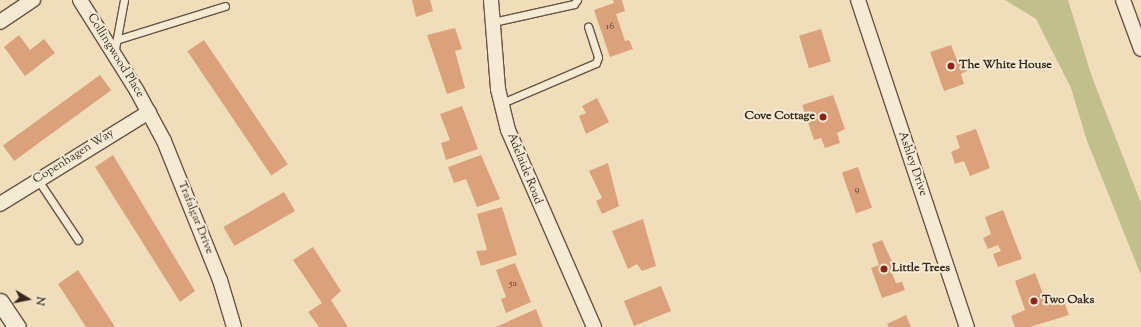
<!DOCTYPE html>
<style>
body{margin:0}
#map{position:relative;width:1141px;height:327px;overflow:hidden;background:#f0debb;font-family:"Sorts Mill Goudy",serif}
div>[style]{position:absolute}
.green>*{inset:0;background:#c1bf8b}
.building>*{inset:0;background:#dba17b;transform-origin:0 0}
.roads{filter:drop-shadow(1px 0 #665545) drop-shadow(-1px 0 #665545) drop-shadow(0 1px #665545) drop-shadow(0 -1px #665545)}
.service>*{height:7px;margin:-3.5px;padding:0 3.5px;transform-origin:3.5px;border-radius:3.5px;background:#f5ead3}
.minor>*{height:14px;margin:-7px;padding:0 7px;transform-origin:7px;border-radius:7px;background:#f5ead3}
.tertiary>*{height:17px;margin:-8.5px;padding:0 8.5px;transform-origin:8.5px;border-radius:8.5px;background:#f5ead3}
.dots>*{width:11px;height:11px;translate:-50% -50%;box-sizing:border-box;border:2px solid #f5ead3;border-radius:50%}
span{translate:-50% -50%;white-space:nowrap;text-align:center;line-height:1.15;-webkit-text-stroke:4px #f5ead3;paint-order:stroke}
.number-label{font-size:10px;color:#614635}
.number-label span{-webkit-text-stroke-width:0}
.street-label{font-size:12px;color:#38271e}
.poi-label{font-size:12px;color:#38271e;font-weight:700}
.left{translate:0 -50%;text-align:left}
.right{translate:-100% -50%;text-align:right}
.north{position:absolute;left:8px;top:279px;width:40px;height:40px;-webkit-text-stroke:3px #f5ead3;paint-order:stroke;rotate:100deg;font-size:11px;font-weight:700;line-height:16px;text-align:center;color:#38271e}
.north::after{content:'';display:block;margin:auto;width:14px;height:18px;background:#38271e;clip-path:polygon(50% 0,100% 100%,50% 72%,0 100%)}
</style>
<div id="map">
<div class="green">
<div style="clip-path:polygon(1005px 0,1068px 0,1092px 77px,1141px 203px,1141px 275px,1087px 141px,1071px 88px,1036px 19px)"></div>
</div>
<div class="building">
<div style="clip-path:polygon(412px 0,430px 0,433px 11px,416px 17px)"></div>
<div style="clip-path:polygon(613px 0,622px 0,625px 11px,616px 14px,625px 41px,629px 40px,633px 49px,610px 57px,594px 10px,614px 3px)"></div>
<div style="clip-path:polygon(455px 28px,462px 49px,455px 51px,465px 88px,447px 94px,427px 35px)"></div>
<div style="left:821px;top:29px;width:34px;height:23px;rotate:73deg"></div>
<div style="clip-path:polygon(19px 35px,30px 50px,44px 39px,55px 53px,25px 76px,4px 47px)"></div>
<div style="left:204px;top:40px;width:150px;height:20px;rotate:56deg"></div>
<div style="clip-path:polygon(951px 45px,957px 60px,964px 58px,967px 71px,961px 74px,964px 84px,944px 91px,930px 52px)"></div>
<div style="left:100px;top:75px;width:19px;height:120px;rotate:54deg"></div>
<div style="clip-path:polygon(833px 95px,845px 129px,837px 133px,840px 143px,825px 148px,821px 138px,814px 140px,802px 105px)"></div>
<div style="clip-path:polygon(597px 98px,609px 122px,586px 134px,579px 116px,586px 113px,582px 106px)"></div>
<div style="clip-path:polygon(462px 106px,478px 149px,446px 160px,441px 143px,450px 140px,440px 114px)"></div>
<div style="clip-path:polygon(976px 129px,990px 168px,970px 176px,964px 161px,955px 164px,951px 152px,960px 148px,956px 136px)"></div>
<div style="clip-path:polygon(113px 155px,195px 291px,180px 302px,95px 167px)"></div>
<div style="clip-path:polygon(481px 155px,500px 199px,477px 207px,466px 179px,454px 183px,448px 167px)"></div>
<div style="clip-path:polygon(608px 163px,619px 206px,602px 214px,596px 201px,602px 198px,589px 171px)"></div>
<div style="left:858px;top:167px;width:43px;height:17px;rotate:71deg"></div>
<div style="left:284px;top:192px;width:22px;height:70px;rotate:60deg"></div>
<div style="clip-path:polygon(502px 207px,517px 255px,481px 266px,476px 251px,487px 250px,477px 214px)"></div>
<div style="clip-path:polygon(1003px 210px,1022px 259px,998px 267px,993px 254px,1001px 251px,998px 245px,988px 249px,983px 238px,991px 234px,985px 217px)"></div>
<div style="clip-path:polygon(643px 219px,656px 266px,642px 271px,637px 264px,628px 269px,612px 231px)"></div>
<div style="clip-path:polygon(882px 240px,896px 270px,891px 271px,896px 283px,902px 282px,905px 290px,882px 298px,871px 268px,879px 265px,872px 244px)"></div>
<div style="clip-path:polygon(313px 247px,341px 291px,331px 300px,348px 327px,319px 327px,308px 312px,322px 303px,293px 260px)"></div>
<div style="clip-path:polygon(515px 263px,531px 302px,506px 313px,501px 299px,506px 297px,496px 270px)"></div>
<div style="clip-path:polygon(78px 270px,115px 327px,86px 327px,58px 284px)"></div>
<div style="clip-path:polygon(1035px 273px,1047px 304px,1063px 299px,1069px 315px,1030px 327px,1015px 327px,1011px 316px,1025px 310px,1015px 281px)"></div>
<div style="left:661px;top:286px;width:27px;height:40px;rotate:68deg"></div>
<div style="clip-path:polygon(536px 309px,543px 327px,496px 327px)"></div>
<div style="clip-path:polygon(906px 315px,911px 327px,889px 327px,887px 324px)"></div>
</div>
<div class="roads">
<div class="service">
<div style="left:493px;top:22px;width:83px;rotate:-12.5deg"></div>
<div style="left:574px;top:4px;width:5px;rotate:-53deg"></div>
<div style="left:119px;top:39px;width:111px;rotate:-17.3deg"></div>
<div style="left:114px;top:54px;width:55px;rotate:-79.5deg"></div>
<div style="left:502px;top:103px;width:102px;rotate:-23.1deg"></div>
<div style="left:596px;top:63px;width:6px;rotate:-72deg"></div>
<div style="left:598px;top:57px;width:32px;rotate:-108deg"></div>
<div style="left:38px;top:180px;width:72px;rotate:56.3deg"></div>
</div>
<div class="minor">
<div style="left:80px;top:0;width:107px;rotate:57.9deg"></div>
<div style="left:137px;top:91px;width:57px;rotate:61.6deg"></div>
<div style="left:164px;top:141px;width:150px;rotate:68.1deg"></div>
<div style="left:220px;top:280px;width:49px;rotate:73.4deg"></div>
<div style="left:491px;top:0;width:89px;rotate:85.5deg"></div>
<div style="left:498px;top:89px;width:42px;rotate:76.3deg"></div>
<div style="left:508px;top:130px;width:215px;rotate:66.4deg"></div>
<div style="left:858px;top:0;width:345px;rotate:71.6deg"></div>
<div style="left:1123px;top:0;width:52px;rotate:69.8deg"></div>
<div style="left:0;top:22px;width:40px;rotate:-34deg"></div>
<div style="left:0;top:204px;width:175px;rotate:-31.7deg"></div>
</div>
<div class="tertiary">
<div style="left:0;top:302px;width:30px;rotate:56deg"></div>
</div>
</div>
<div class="dots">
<div style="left:951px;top:66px;background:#8f2418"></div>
<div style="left:823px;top:117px;background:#8f2418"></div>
<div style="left:884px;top:269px;background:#8f2418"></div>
<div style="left:1034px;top:301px;background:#8f2418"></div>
</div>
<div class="number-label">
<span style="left:610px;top:27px">16</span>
<span style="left:857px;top:190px">9</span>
<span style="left:513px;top:284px">5a</span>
</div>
<div class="street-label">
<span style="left:115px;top:56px;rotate:58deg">Collingwood Place</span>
<span style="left:74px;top:157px;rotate:-32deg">Copenhagen Way</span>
<span style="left:912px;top:164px;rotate:71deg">Ashley Drive</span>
<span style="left:524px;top:169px;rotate:68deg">Adelaide Road</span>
<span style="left:195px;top:218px;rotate:68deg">Trafalgar Drive</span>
</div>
<div class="poi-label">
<span class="left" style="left:959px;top:66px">The White House</span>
<span class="right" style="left:815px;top:117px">Cove Cottage</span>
<span class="left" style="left:892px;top:269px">Little Trees</span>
<span class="left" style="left:1042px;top:301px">Two Oaks</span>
</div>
<div class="north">N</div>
</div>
